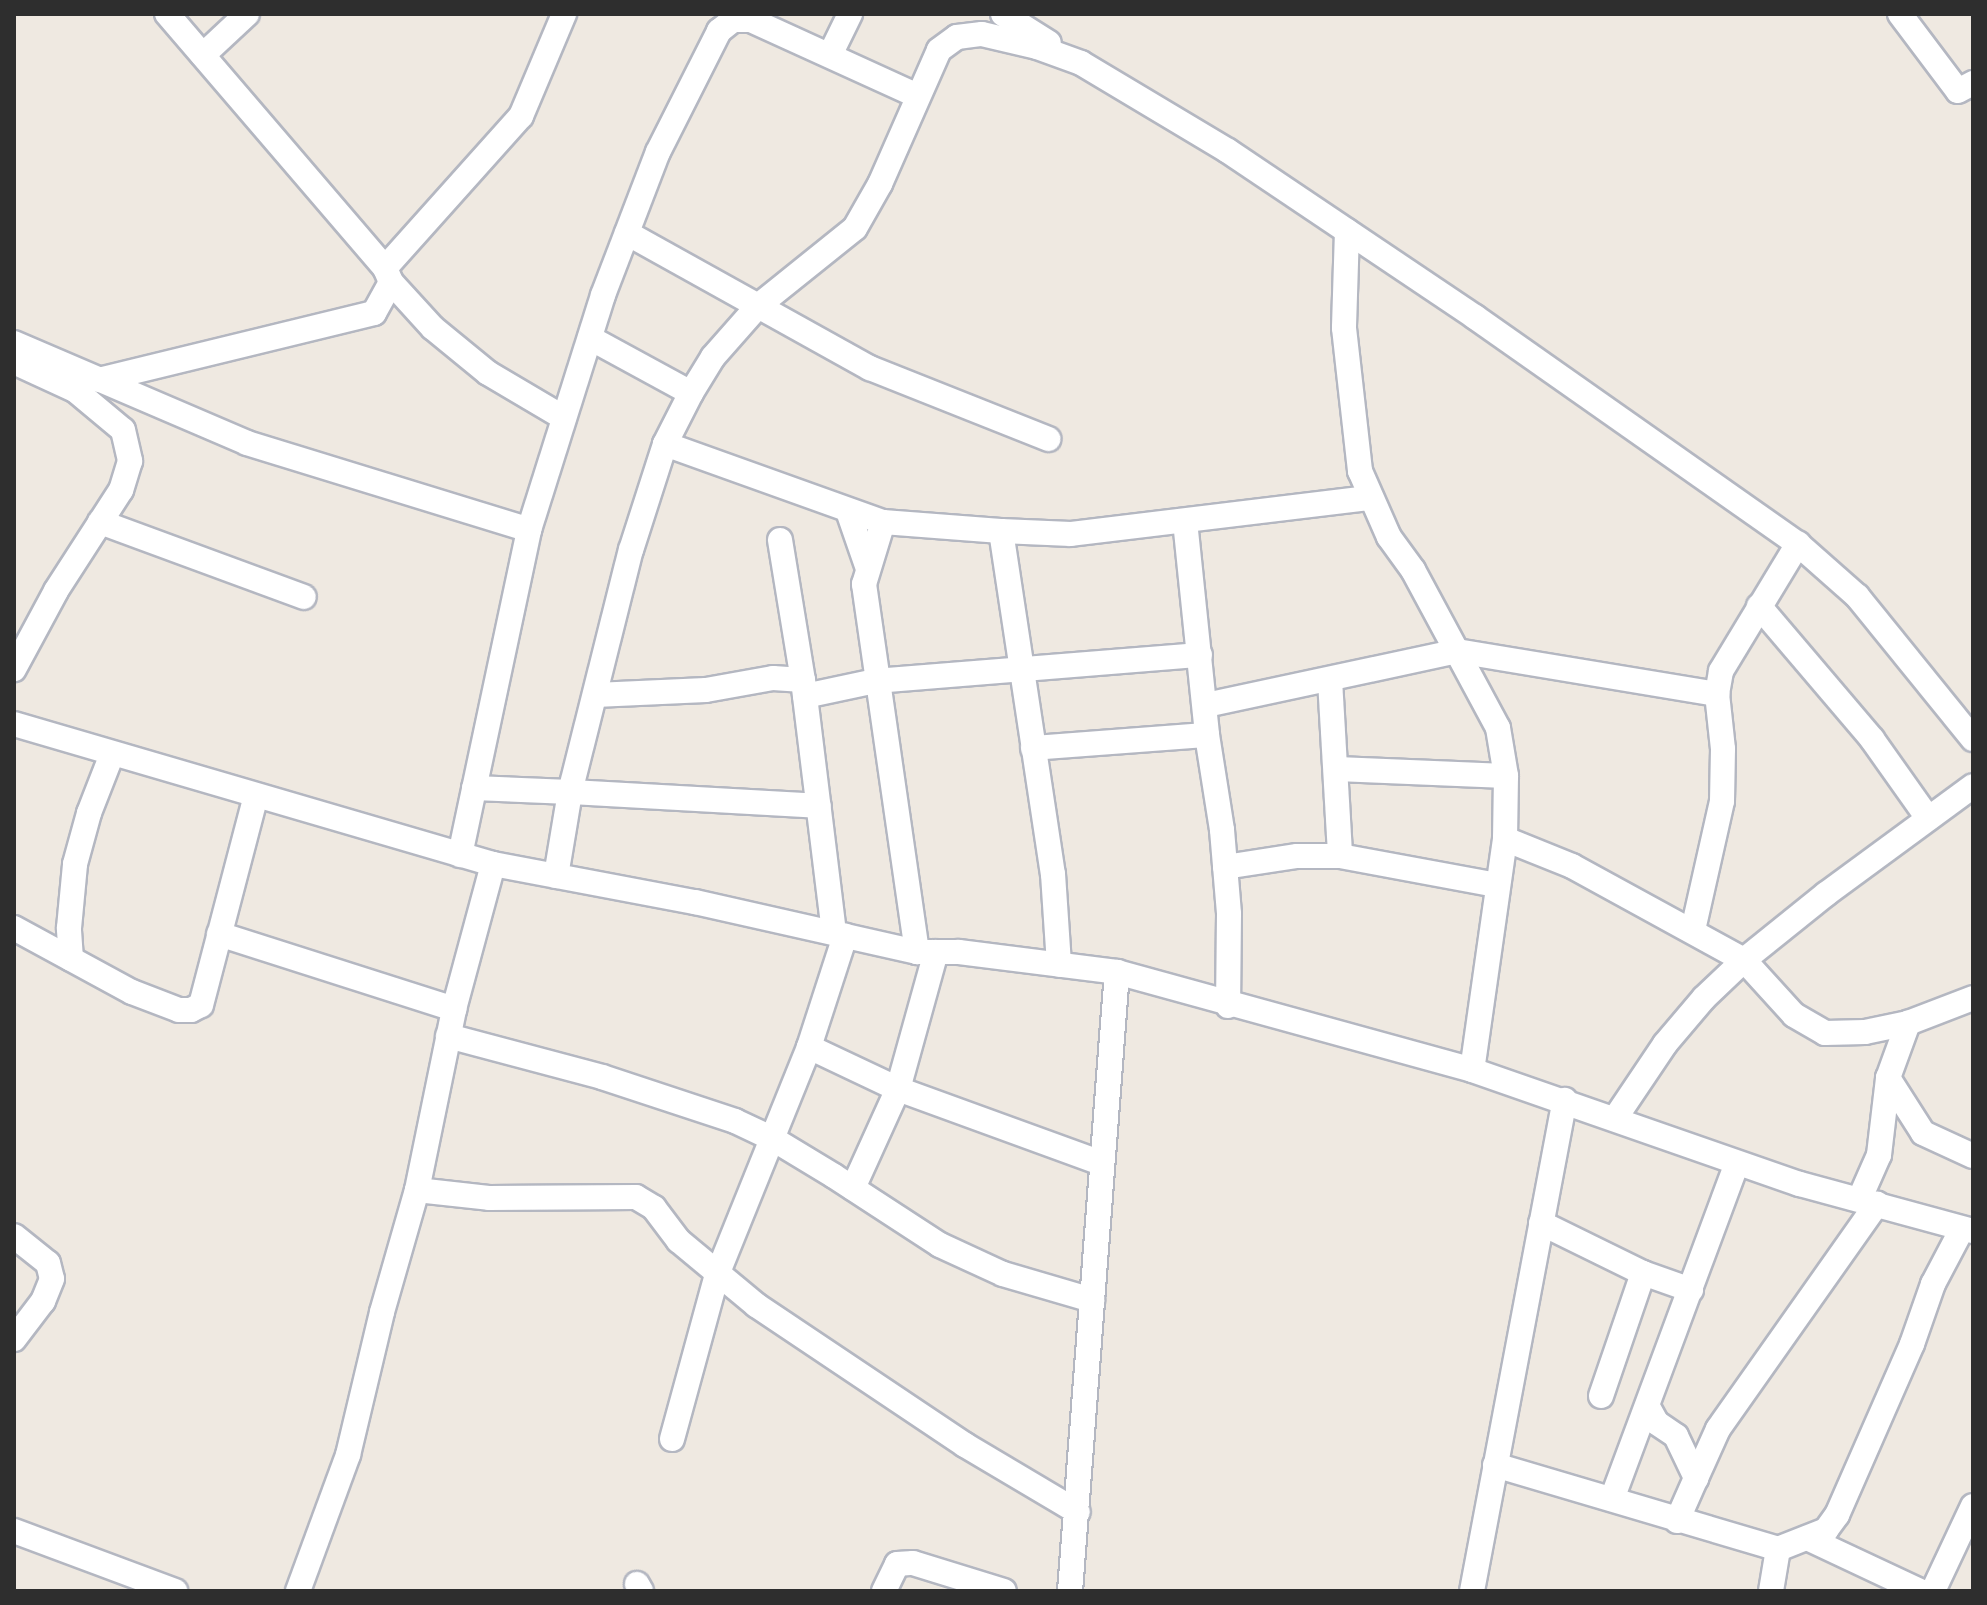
<!DOCTYPE html>
<style>
body{margin:0}
#map{position:relative;width:1987px;height:1605px;overflow:hidden;background:#efe9e1;font-family:"Public Sans",sans-serif}
div>[style]{position:absolute}
.roads{filter:drop-shadow(2px 0 #b4b7c1) drop-shadow(-2px 0 #b4b7c1) drop-shadow(0 2px #b4b7c1) drop-shadow(0 -2px #b4b7c1)}
.minor>*{height:24px;margin:-12px;padding:0 12px;transform-origin:12px;border-radius:12px;background:#fff}
span{translate:-50% -50%;white-space:nowrap;text-align:center;line-height:1.15;-webkit-text-stroke:6px #fff;paint-order:stroke}
.frame{position:absolute;inset:0;border:16px solid #2e2e2e;pointer-events:none}
</style>
<div id="map">
<div class="roads">
<div class="minor">
<div style="left:1003px;top:14px;width:54px;rotate:32.2deg"></div>
<div style="left:1900px;top:14px;width:96px;rotate:53deg"></div>
<div style="left:1958px;top:91px;width:17px;rotate:-28deg"></div>
<div style="left:203px;top:55px;width:60px;rotate:-43deg"></div>
<div style="left:830px;top:55px;width:46px;rotate:-64deg"></div>
<div style="left:1347px;top:231px;width:97px;rotate:91.8deg"></div>
<div style="left:1344px;top:328px;width:144px;rotate:83.6deg"></div>
<div style="left:1360px;top:471px;width:72px;rotate:66.3deg"></div>
<div style="left:1389px;top:537px;width:41px;rotate:54deg"></div>
<div style="left:1413px;top:570px;width:179px;rotate:61.7deg"></div>
<div style="left:1498px;top:728px;width:49px;rotate:80.5deg"></div>
<div style="left:1506px;top:776px;width:63px;rotate:90.9deg"></div>
<div style="left:1505px;top:839px;width:233px;rotate:98.1deg"></div>
<div style="left:627px;top:233px;width:278px;rotate:29.1deg"></div>
<div style="left:870px;top:368px;width:192px;rotate:21.7deg"></div>
<div style="left:385px;top:268px;width:204px;rotate:-48.2deg"></div>
<div style="left:521px;top:116px;width:111px;rotate:-67.1deg"></div>
<div style="left:391px;top:282px;width:62px;rotate:47.6deg"></div>
<div style="left:433px;top:328px;width:71px;rotate:39.3deg"></div>
<div style="left:488px;top:373px;width:88px;rotate:30.6deg"></div>
<div style="left:590px;top:338px;width:115px;rotate:28.6deg"></div>
<div style="left:14px;top:343px;width:254px;rotate:23.2deg"></div>
<div style="left:247px;top:443px;width:295px;rotate:17.1deg"></div>
<div style="left:14px;top:362px;width:67px;rotate:24.7deg"></div>
<div style="left:75px;top:390px;width:62px;rotate:39.8deg"></div>
<div style="left:123px;top:430px;width:32px;rotate:77deg"></div>
<div style="left:130px;top:461px;width:30px;rotate:107deg"></div>
<div style="left:121px;top:490px;width:120px;rotate:122.8deg"></div>
<div style="left:56px;top:591px;width:89px;rotate:118.3deg"></div>
<div style="left:99px;top:380px;width:283px;rotate:-13.7deg"></div>
<div style="left:374px;top:313px;width:35px;rotate:-61deg"></div>
<div style="left:391px;top:282px;width:15px;rotate:-113deg"></div>
<div style="left:385px;top:268px;width:335px;rotate:-130.6deg"></div>
<div style="left:665px;top:444px;width:232px;rotate:19.7deg"></div>
<div style="left:883px;top:522px;width:118px;rotate:4.4deg"></div>
<div style="left:1001px;top:531px;width:70px;rotate:2.5deg"></div>
<div style="left:1071px;top:534px;width:300px;rotate:-6.9deg"></div>
<div style="left:848px;top:511px;width:58px;rotate:70.9deg"></div>
<div style="left:1185px;top:521px;width:215px;rotate:84.1deg"></div>
<div style="left:1207px;top:735px;width:96px;rotate:81deg"></div>
<div style="left:1222px;top:830px;width:84px;rotate:85.2deg"></div>
<div style="left:1229px;top:914px;width:92px;rotate:90.6deg"></div>
<div style="left:100px;top:522px;width:217px;rotate:20.2deg"></div>
<div style="left:883px;top:522px;width:65px;rotate:107deg"></div>
<div style="left:864px;top:584px;width:372px;rotate:81.8deg"></div>
<div style="left:1001px;top:531px;width:347px;rotate:81.4deg"></div>
<div style="left:1053px;top:874px;width:91px;rotate:86.2deg"></div>
<div style="left:780px;top:540px;width:142px;rotate:80.7deg"></div>
<div style="left:803px;top:680px;width:255px;rotate:83deg"></div>
<div style="left:1759px;top:606px;width:175px;rotate:49.6deg"></div>
<div style="left:1872px;top:739px;width:97px;rotate:54.7deg"></div>
<div style="left:1330px;top:680px;width:176px;rotate:86.7deg"></div>
<div style="left:595px;top:695px;width:111px;rotate:-2.6deg"></div>
<div style="left:706px;top:690px;width:68px;rotate:-10.2deg"></div>
<div style="left:773px;top:678px;width:30px;rotate:4deg"></div>
<div style="left:805px;top:696px;width:72px;rotate:-12.1deg"></div>
<div style="left:875px;top:681px;width:326px;rotate:-4.6deg"></div>
<div style="left:1206px;top:705px;width:257px;rotate:-12.1deg"></div>
<div style="left:1457px;top:651px;width:264px;rotate:9.4deg"></div>
<div style="left:14px;top:724px;width:499px;rotate:16.3deg"></div>
<div style="left:493px;top:864px;width:206px;rotate:10.7deg"></div>
<div style="left:695px;top:902px;width:228px;rotate:12.7deg"></div>
<div style="left:917px;top:952px;width:42px"></div>
<div style="left:959px;top:952px;width:159px;rotate:7.2deg"></div>
<div style="left:1117px;top:972px;width:368px;rotate:15.4deg"></div>
<div style="left:1472px;top:1070px;width:347px;rotate:19.2deg"></div>
<div style="left:1800px;top:1184px;width:179px;rotate:15.2deg"></div>
<div style="left:1033px;top:748px;width:174px;rotate:-4.3deg"></div>
<div style="left:1337px;top:769px;width:169px;rotate:2.4deg"></div>
<div style="left:474px;top:788px;width:96px;rotate:2.4deg"></div>
<div style="left:570px;top:792px;width:250px;rotate:-75.9deg"></div>
<div style="left:631px;top:550px;width:111px;rotate:-72.2deg"></div>
<div style="left:665px;top:444px;width:57px;rotate:-63deg"></div>
<div style="left:691px;top:393px;width:42px;rotate:-58.6deg"></div>
<div style="left:713px;top:357px;width:68px;rotate:-48.6deg"></div>
<div style="left:758px;top:306px;width:124px;rotate:-38.8deg"></div>
<div style="left:855px;top:228px;width:51px;rotate:-60.4deg"></div>
<div style="left:880px;top:184px;width:146px;rotate:-66.2deg"></div>
<div style="left:939px;top:50px;width:22px;rotate:-36deg"></div>
<div style="left:957px;top:37px;width:25px;rotate:-7deg"></div>
<div style="left:982px;top:34px;width:57px;rotate:13.3deg"></div>
<div style="left:1037px;top:47px;width:47px;rotate:20deg"></div>
<div style="left:1081px;top:63px;width:171px;rotate:30.9deg"></div>
<div style="left:1228px;top:151px;width:298px;rotate:33.9deg"></div>
<div style="left:1475px;top:317px;width:395px;rotate:35.1deg"></div>
<div style="left:1798px;top:544px;width:79px;rotate:41.4deg"></div>
<div style="left:1857px;top:596px;width:184px;rotate:51deg"></div>
<div style="left:1505px;top:839px;width:72px;rotate:21.9deg"></div>
<div style="left:1572px;top:866px;width:196px;rotate:28.7deg"></div>
<div style="left:1744px;top:960px;width:74px;rotate:47.7deg"></div>
<div style="left:1794px;top:1015px;width:36px;rotate:30deg"></div>
<div style="left:1825px;top:1033px;width:40px;rotate:-1.4deg"></div>
<div style="left:1865px;top:1032px;width:44px;rotate:-11.8deg"></div>
<div style="left:1908px;top:1023px;width:70px;rotate:-21deg"></div>
<div style="left:460px;top:855px;width:332px;rotate:-78deg"></div>
<div style="left:529px;top:530px;width:246px;rotate:-72.5deg"></div>
<div style="left:603px;top:295px;width:153px;rotate:-69deg"></div>
<div style="left:658px;top:152px;width:136px;rotate:-63.2deg"></div>
<div style="left:719px;top:31px;width:18px;rotate:-38deg"></div>
<div style="left:733px;top:20px;width:18px"></div>
<div style="left:751px;top:20px;width:183px;rotate:24.5deg"></div>
<div style="left:1225px;top:867px;width:73px;rotate:-8.7deg"></div>
<div style="left:1297px;top:856px;width:43px"></div>
<div style="left:1340px;top:856px;width:160px;rotate:10.5deg"></div>
<div style="left:556px;top:876px;width:85px;rotate:-80.5deg"></div>
<div style="left:570px;top:792px;width:249px;rotate:3.2deg"></div>
<div style="left:14px;top:928px;width:134px;rotate:28.5deg"></div>
<div style="left:132px;top:992px;width:50px;rotate:21deg"></div>
<div style="left:179px;top:1010px;width:12px"></div>
<div style="left:191px;top:1010px;width:11px;rotate:-27deg"></div>
<div style="left:201px;top:1005px;width:216px;rotate:-75.3deg"></div>
<div style="left:1693px;top:930px;width:132px;rotate:-77.3deg"></div>
<div style="left:1722px;top:801px;width:52px;rotate:-88.9deg"></div>
<div style="left:1723px;top:749px;width:55px;rotate:-96.2deg"></div>
<div style="left:1717px;top:694px;width:23px;rotate:-80deg"></div>
<div style="left:1721px;top:671px;width:149px;rotate:-58.8deg"></div>
<div style="left:219px;top:934px;width:247px;rotate:17.7deg"></div>
<div style="left:71px;top:959px;width:31px;rotate:-94deg"></div>
<div style="left:69px;top:928px;width:64px;rotate:-84.6deg"></div>
<div style="left:75px;top:864px;width:53px;rotate:-74.6deg"></div>
<div style="left:89px;top:813px;width:63px;rotate:-68.7deg"></div>
<div style="left:448px;top:1036px;width:159px;rotate:14.9deg"></div>
<div style="left:602px;top:1077px;width:140px;rotate:18.3deg"></div>
<div style="left:735px;top:1121px;width:42px;rotate:25.3deg"></div>
<div style="left:773px;top:1139px;width:71px;rotate:31.2deg"></div>
<div style="left:834px;top:1176px;width:126px;rotate:33.1deg"></div>
<div style="left:940px;top:1245px;width:69px;rotate:24.7deg"></div>
<div style="left:1003px;top:1274px;width:93px;rotate:16.3deg"></div>
<div style="left:809px;top:1047px;width:98px;rotate:25.3deg"></div>
<div style="left:898px;top:1089px;width:216px;rotate:20deg"></div>
<div style="left:1888px;top:1078px;width:65px;rotate:57.5deg"></div>
<div style="left:1923px;top:1133px;width:55px;rotate:24.7deg"></div>
<div style="left:1616px;top:1117px;width:88px;rotate:-56.1deg"></div>
<div style="left:1665px;top:1044px;width:60px;rotate:-49.7deg"></div>
<div style="left:1704px;top:998px;width:55px;rotate:-43.5deg"></div>
<div style="left:1744px;top:960px;width:105px;rotate:-38.8deg"></div>
<div style="left:1826px;top:894px;width:182px;rotate:-36.3deg"></div>
<div style="left:853px;top:1188px;width:109px;rotate:-65.6deg"></div>
<div style="left:898px;top:1089px;width:142px;rotate:-74.5deg"></div>
<div style="left:417px;top:1190px;width:72px;rotate:6.3deg"></div>
<div style="left:489px;top:1198px;width:147px;rotate:-0.4deg"></div>
<div style="left:636px;top:1197px;width:21px;rotate:31deg"></div>
<div style="left:654px;top:1208px;width:41px;rotate:52.9deg"></div>
<div style="left:679px;top:1241px;width:100px;rotate:39.7deg"></div>
<div style="left:756px;top:1305px;width:252px;rotate:33.8deg"></div>
<div style="left:965px;top:1445px;width:131px;rotate:30.7deg"></div>
<div style="left:1860px;top:1198px;width:47px;rotate:-66.2deg"></div>
<div style="left:1879px;top:1155px;width:78px;rotate:-83.3deg"></div>
<div style="left:1888px;top:1078px;width:59px;rotate:-70deg"></div>
<div style="left:1541px;top:1223px;width:114px;rotate:26.1deg"></div>
<div style="left:1643px;top:1273px;width:51px;rotate:19.5deg"></div>
<div style="left:14px;top:1236px;width:43px;rotate:38.5deg"></div>
<div style="left:48px;top:1263px;width:16px;rotate:76deg"></div>
<div style="left:52px;top:1279px;width:24px;rotate:112deg"></div>
<div style="left:43px;top:1301px;width:48px;rotate:127.3deg"></div>
<div style="left:1601px;top:1396px;width:130px;rotate:-71.1deg"></div>
<div style="left:1648px;top:1407px;width:18px;rotate:61deg"></div>
<div style="left:1657px;top:1423px;width:23px;rotate:34deg"></div>
<div style="left:1676px;top:1436px;width:47px;rotate:64.5deg"></div>
<div style="left:1696px;top:1478px;width:54px;rotate:-65.8deg"></div>
<div style="left:1718px;top:1429px;width:276px;rotate:-54.8deg"></div>
<div style="left:672px;top:1439px;width:170px;rotate:-74.7deg"></div>
<div style="left:717px;top:1275px;width:246px;rotate:-68deg"></div>
<div style="left:809px;top:1047px;width:117px;rotate:-72deg"></div>
<div style="left:1495px;top:1465px;width:295px;rotate:16.5deg"></div>
<div style="left:1612px;top:1499px;width:358px;rotate:-69.6deg"></div>
<div style="left:1677px;top:1521px;width:47px;rotate:-66.2deg"></div>
<div style="left:14px;top:1531px;width:172px;rotate:20.4deg"></div>
<div style="left:1807px;top:1538px;width:125px;rotate:25.1deg"></div>
<div style="left:637px;top:1584px;width:8px;rotate:60deg"></div>
<div style="left:298px;top:1591px;width:145px;rotate:-69.8deg"></div>
<div style="left:348px;top:1455px;width:147px;rotate:-76.6deg"></div>
<div style="left:382px;top:1312px;width:127px;rotate:-74deg"></div>
<div style="left:417px;top:1190px;width:185px;rotate:-78.4deg"></div>
<div style="left:454px;top:1009px;width:150px;rotate:-74.9deg"></div>
<div style="left:884px;top:1591px;width:30px;rotate:-64deg"></div>
<div style="left:897px;top:1564px;width:16px;rotate:-4deg"></div>
<div style="left:913px;top:1563px;width:95px;rotate:17.1deg"></div>
<div style="left:1070px;top:1591px;width:621px;rotate:-85.66deg"></div>
<div style="left:1472px;top:1591px;width:500px;rotate:-79.3deg"></div>
<div style="left:1771px;top:1591px;width:43px;rotate:-80.5deg"></div>
<div style="left:1778px;top:1549px;width:52px;rotate:-21.6deg"></div>
<div style="left:1826px;top:1530px;width:19px;rotate:-54deg"></div>
<div style="left:1837px;top:1515px;width:187px;rotate:-66.3deg"></div>
<div style="left:1912px;top:1344px;width:64px;rotate:-70.7deg"></div>
<div style="left:1933px;top:1284px;width:62px;rotate:-62.2deg"></div>
<div style="left:1933px;top:1591px;width:94px;rotate:-64.8deg"></div>
</div>
</div>
<div class="frame"></div>
</div>
